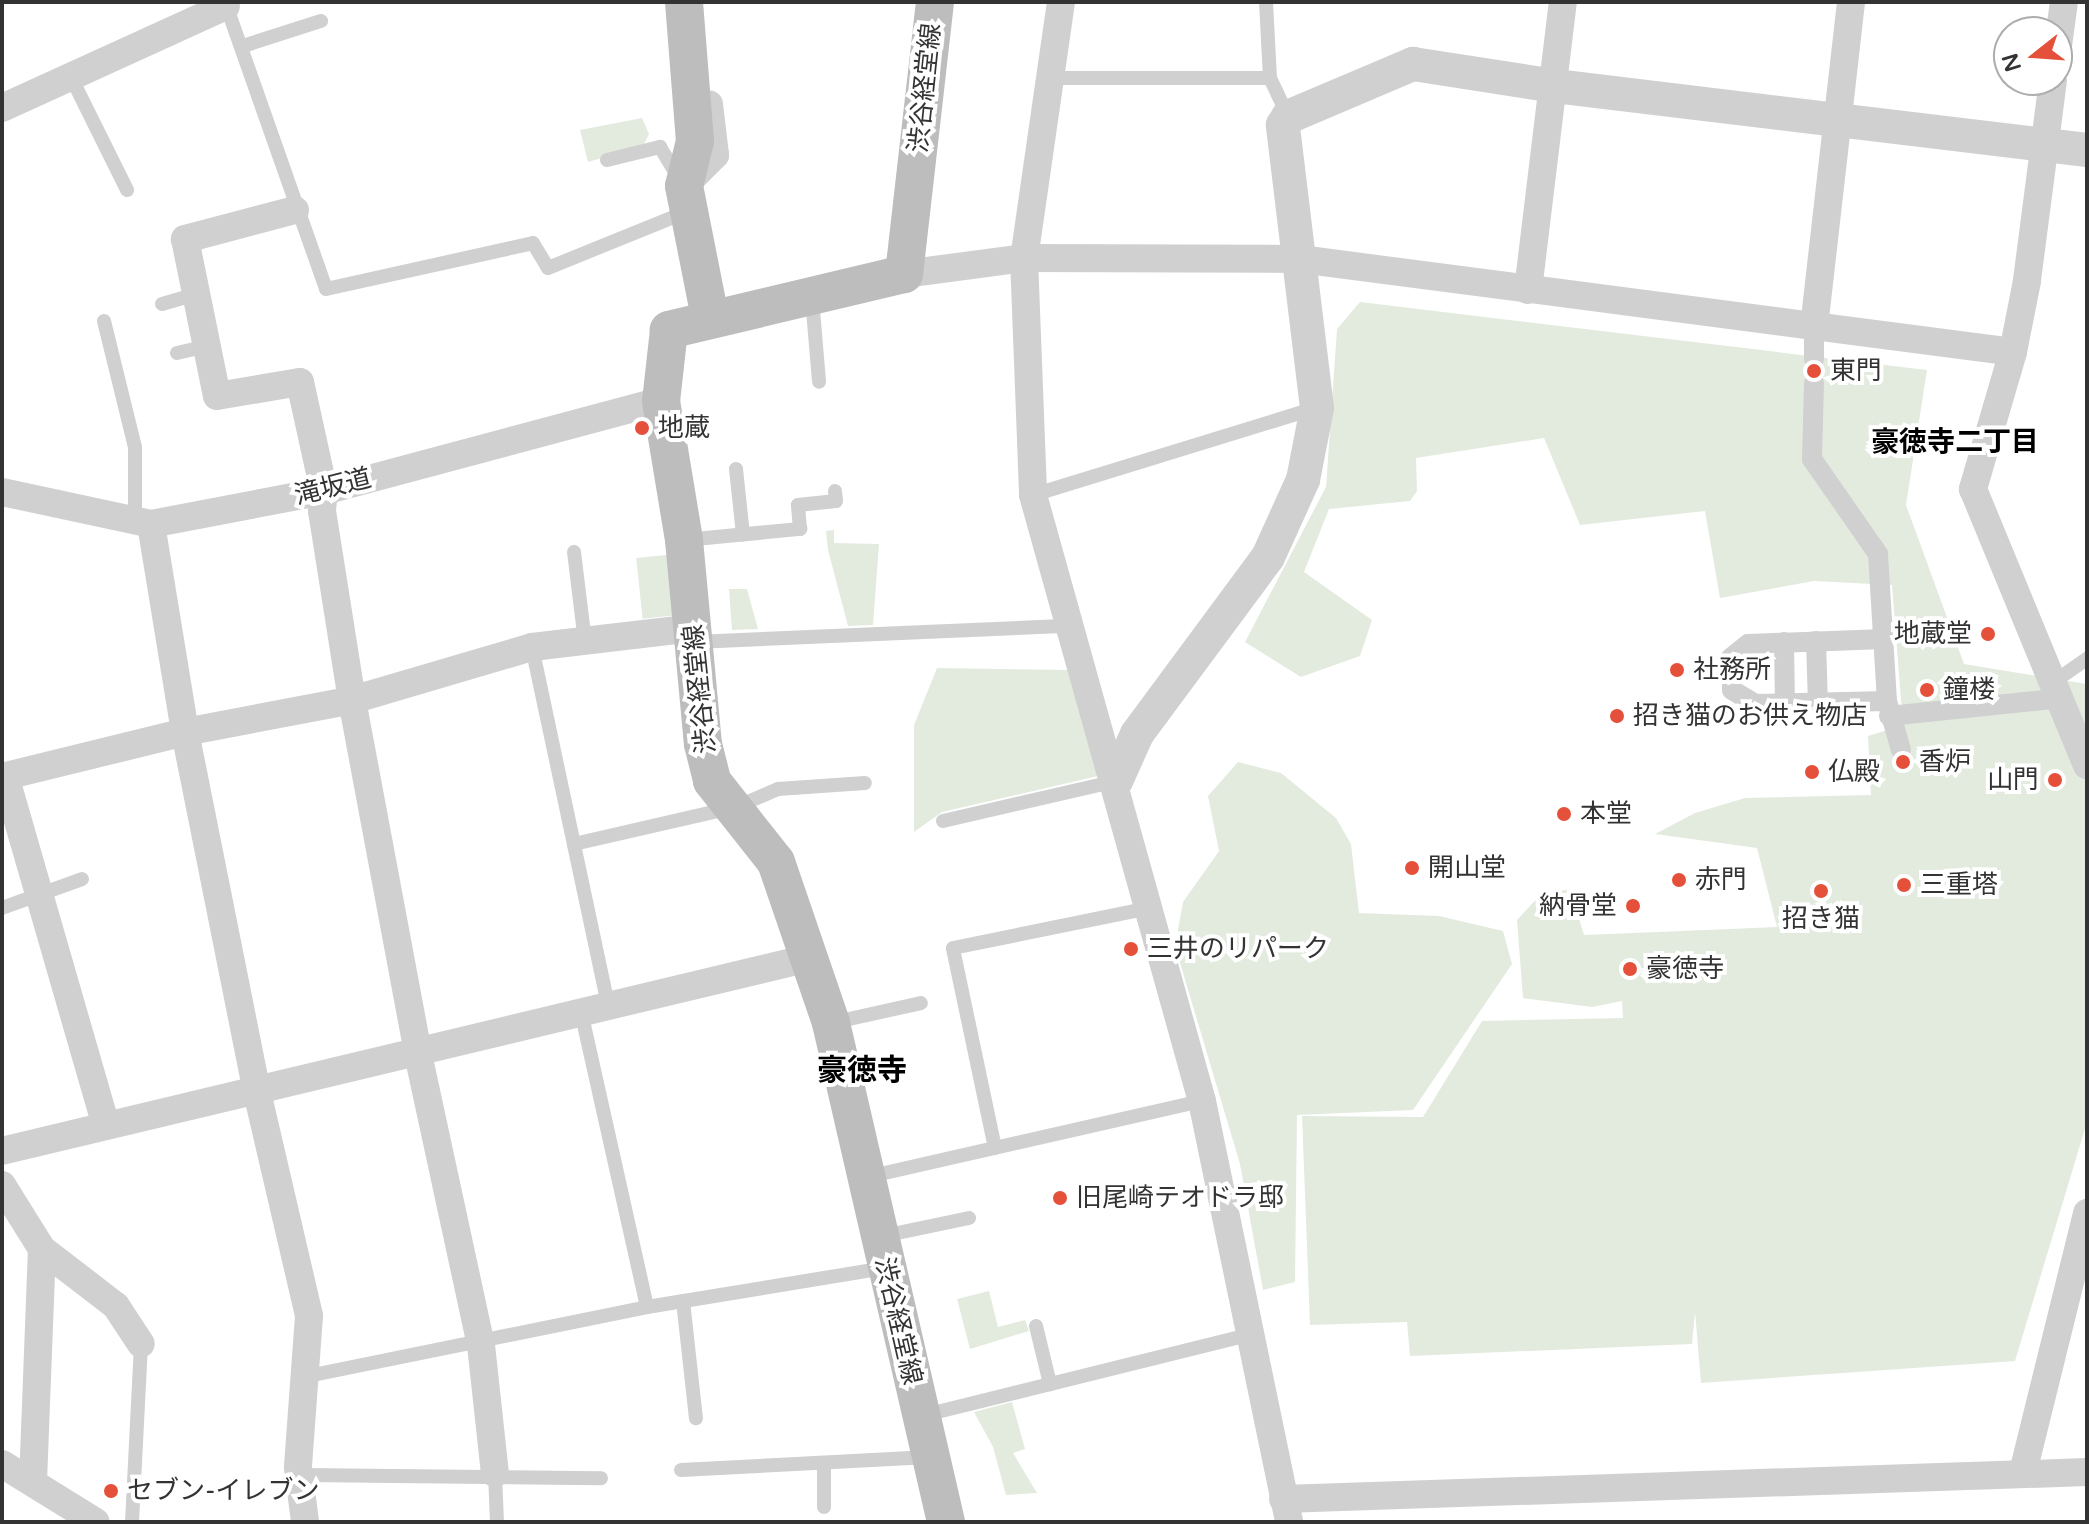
<!DOCTYPE html>
<meta charset="utf-8">
<style>
body{margin:0}
#map{position:relative;width:2089px;height:1524px;overflow:hidden;background:#fff;font-family:"Varela Round","Noto Sans JP",sans-serif}
div>[style]{position:absolute}
.green>*{inset:0;background:#e3ebdf;transform-origin:0 0}
.service>*{height:14px;margin:-7px;padding:0 7px;transform-origin:7px;border-radius:7px;background:#d0d0d0}
.pedestrian>*{height:20px;margin:-10px;padding:0 10px;transform-origin:10px;border-radius:10px;background:#d0d0d0}
.minor>*{height:28px;margin:-14px;padding:0 14px;transform-origin:14px;border-radius:14px;background:#d0d0d0}
.tertiary>*{height:34px;margin:-17px;padding:0 17px;transform-origin:17px;border-radius:17px;background:#d0d0d0}
.secondary>*{height:38px;margin:-19px;padding:0 19px;transform-origin:19px;border-radius:19px;background:#bdbdbd}
.dots>*{width:22px;height:22px;translate:-50% -50%;box-sizing:border-box;border:4px solid #fff;border-radius:50%}
span{translate:-50% -50%;white-space:nowrap;text-align:center;line-height:1.15;-webkit-text-stroke:8px #fff;paint-order:stroke}
.street-label{font-size:26px;color:#333}
.poi-label{font-size:26px;color:#333}
.left{translate:0 -50%;text-align:left}
.right{translate:-100% -50%;text-align:right}
.neighbourhood-label{font-size:28px;color:#000;font-weight:700}
.quarter-label{font-size:30px;color:#000;font-weight:700}
.frame{position:absolute;inset:0;border:4px solid #333;pointer-events:none}
.north{position:absolute;left:1993px;top:16px;width:80px;height:80px;box-sizing:border-box;background:#fff;border:2px solid #adadad;border-radius:50%;rotate:253deg;font-size:22px;font-weight:700;line-height:32px;text-align:center;color:#333}
.north::after{content:'';display:block;margin:auto;width:28px;height:36px;background:#e4503a;clip-path:polygon(50% 0,100% 100%,50% 72%,0 100%)}
</style>
<div id="map">
<div class="green">
<div style="clip-path:polygon(642px 118px,649px 134px,643px 146px,588px 162px,580px 130px)"></div>
<div style="clip-path:polygon(1360px 302px,1927px 370px,1906px 505px,1964px 664px,2087px 684px,2087px 1122px,2015px 1361px,1701px 1383px,1695px 1312px,1692px 1344px,1410px 1356px,1407px 1322px,1310px 1325px,1302px 1116px,1423px 1117px,1482px 1021px,1623px 1018px,1622px 1001px,1592px 1007px,1523px 998px,1517px 920px,1540px 895px,1570px 889px,1584px 935px,1777px 927px,1757px 848px,1655px 834px,1695px 813px,1745px 798px,1871px 795px,1868px 736px,1903px 725px,1892px 585px,1814px 581px,1720px 598px,1705px 511px,1580px 525px,1544px 438px,1416px 458px,1417px 491px,1410px 501px,1329px 509px,1304px 572px,1372px 620px,1360px 656px,1301px 677px,1245px 642px,1326px 487px,1337px 329px)"></div>
<div style="clip-path:polygon(834px 530px,834px 543px,879px 544px,873px 625px,848px 626px,828px 550px,826px 531px)"></div>
<div style="left:675px;top:554px;width:61px;height:39px;rotate:84deg"></div>
<div style="clip-path:polygon(729px 589px,747px 589px,758px 629px,732px 630px)"></div>
<div style="clip-path:polygon(937px 668px,1069px 670px,1098px 776px,942px 812px,914px 832px,914px 725px)"></div>
<div style="clip-path:polygon(1238px 762px,1281px 773px,1336px 818px,1351px 844px,1359px 913px,1439px 916px,1503px 931px,1512px 964px,1413px 1110px,1297px 1115px,1295px 1282px,1263px 1290px,1240px 1164px,1175px 946px,1183px 902px,1219px 851px,1208px 796px)"></div>
<div style="clip-path:polygon(989px 1291px,998px 1327px,1025px 1320px,1029px 1331px,970px 1349px,957px 1299px)"></div>
<div style="clip-path:polygon(1012px 1402px,1025px 1449px,1013px 1453px,1037px 1493px,1006px 1495px,993px 1447px,974px 1412px)"></div>
</div>
<div class="service">
<div style="left:225px;top:2px;width:304px;rotate:70.6deg"></div>
<div style="left:326px;top:289px;width:212px;rotate:-12.5deg"></div>
<div style="left:533px;top:243px;width:29px;rotate:59deg"></div>
<div style="left:548px;top:268px;width:149px;rotate:-22.1deg"></div>
<div style="left:1266px;top:2px;width:76px;rotate:87deg"></div>
<div style="left:1270px;top:78px;width:42px;rotate:64.7deg"></div>
<div style="left:243px;top:46px;width:82px;rotate:-17.8deg"></div>
<div style="left:1051px;top:78px;width:219px"></div>
<div style="left:72px;top:79px;width:124px;rotate:63.6deg"></div>
<div style="left:607px;top:160px;width:55px;rotate:-13.8deg"></div>
<div style="left:660px;top:147px;width:37px;rotate:59deg"></div>
<div style="left:812px;top:298px;width:84px;rotate:85.2deg"></div>
<div style="left:162px;top:304px;width:36px;rotate:-16deg"></div>
<div style="left:104px;top:321px;width:130px;rotate:76.2deg"></div>
<div style="left:135px;top:447px;width:72px;rotate:90deg"></div>
<div style="left:177px;top:353px;width:31px;rotate:-13deg"></div>
<div style="left:736px;top:469px;width:66px;rotate:83.9deg"></div>
<div style="left:1033px;top:495px;width:295px;rotate:-17.1deg"></div>
<div style="left:685px;top:540px;width:116px;rotate:-5.5deg"></div>
<div style="left:800px;top:529px;width:24px;rotate:-95deg"></div>
<div style="left:798px;top:505px;width:38px;rotate:-6deg"></div>
<div style="left:836px;top:501px;width:10px;rotate:-96deg"></div>
<div style="left:574px;top:552px;width:91px;rotate:83deg"></div>
<div style="left:695px;top:642px;width:373px;rotate:-2.5deg"></div>
<div style="left:532px;top:647px;width:369px;rotate:78deg"></div>
<div style="left:2055px;top:681px;width:39px;rotate:-35deg"></div>
<div style="left:943px;top:821px;width:178px;rotate:-13deg"></div>
<div style="left:574px;top:844px;width:166px;rotate:-12.9deg"></div>
<div style="left:736px;top:807px;width:46px;rotate:-23.2deg"></div>
<div style="left:778px;top:789px;width:87px;rotate:-3.9deg"></div>
<div style="left:2px;top:908px;width:85px;rotate:-19.9deg"></div>
<div style="left:582px;top:1016px;width:298px;rotate:77.4deg"></div>
<div style="left:831px;top:1023px;width:92px;rotate:-12.5deg"></div>
<div style="left:995px;top:1148px;width:204px;rotate:-101.9deg"></div>
<div style="left:953px;top:948px;width:201px;rotate:-11.5deg"></div>
<div style="left:867px;top:1177px;width:344px;rotate:-12.8deg"></div>
<div style="left:883px;top:1236px;width:88px;rotate:-11.8deg"></div>
<div style="left:683px;top:1301px;width:118px;rotate:83.7deg"></div>
<div style="left:1036px;top:1326px;width:60px;rotate:76.4deg"></div>
<div style="left:303px;top:1377px;width:351px;rotate:-11.5deg"></div>
<div style="left:647px;top:1307px;width:240px;rotate:-9.3deg"></div>
<div style="left:921px;top:1416px;width:337px;rotate:-13.9deg"></div>
<div style="left:824px;top:1464px;width:43px;rotate:90deg"></div>
<div style="left:681px;top:1470px;width:249px;rotate:-3deg"></div>
<div style="left:495px;top:1473px;width:49px;rotate:87.7deg"></div>
<div style="left:302px;top:1475px;width:299px;rotate:0.6deg"></div>
<div style="left:132px;top:1522px;width:178px;rotate:-87.1deg"></div>
</div>
<div class="pedestrian">
<div style="left:1814px;top:359px;width:32px;rotate:-90deg"></div>
<div style="left:1814px;top:383px;width:76px;rotate:91.5deg"></div>
<div style="left:1812px;top:459px;width:116px;rotate:55.2deg"></div>
<div style="left:1878px;top:554px;width:147px;rotate:86.5deg"></div>
<div style="left:1887px;top:701px;width:51px;rotate:74.1deg"></div>
<div style="left:1884px;top:639px;width:136px;rotate:177.9deg"></div>
<div style="left:1748px;top:644px;width:22px;rotate:141deg"></div>
<div style="left:1731px;top:658px;width:32px;rotate:88deg"></div>
<div style="left:1732px;top:690px;width:27px;rotate:31deg"></div>
<div style="left:1755px;top:704px;width:132px;rotate:-1.3deg"></div>
<div style="left:1816px;top:641px;width:62px;rotate:88.2deg"></div>
<div style="left:1784px;top:642px;width:61px;rotate:89.1deg"></div>
<div style="left:1889px;top:716px;width:174px;rotate:-5.9deg"></div>
</div>
<div class="minor">
<div style="left:1061px;top:2px;width:259px;rotate:98.2deg"></div>
<div style="left:1024px;top:258px;width:237px;rotate:87.8deg"></div>
<div style="left:1033px;top:495px;width:629px;rotate:74.42deg"></div>
<div style="left:1202px;top:1101px;width:430px;rotate:78.3deg"></div>
<div style="left:2057px;top:53px;width:51px;rotate:-82.2deg"></div>
<div style="left:2053px;top:80px;width:203px;rotate:97.4deg"></div>
<div style="left:2027px;top:281px;width:72px;rotate:101.2deg"></div>
<div style="left:2013px;top:352px;width:143px;rotate:106.3deg"></div>
<div style="left:1973px;top:489px;width:299px;rotate:67.6deg"></div>
<div style="left:2px;top:108px;width:246px;rotate:-24.5deg"></div>
<div style="left:684px;top:186px;width:44px;rotate:-45deg"></div>
<div style="left:715px;top:155px;width:51px;rotate:-96.7deg"></div>
<div style="left:295px;top:210px;width:114px;rotate:165.2deg"></div>
<div style="left:185px;top:239px;width:160px;rotate:78.5deg"></div>
<div style="left:217px;top:396px;width:84px;rotate:-9.6deg"></div>
<div style="left:300px;top:382px;width:112px;rotate:77.6deg"></div>
<div style="left:324px;top:491px;width:20px;rotate:96deg"></div>
<div style="left:322px;top:511px;width:191px;rotate:81deg"></div>
<div style="left:352px;top:700px;width:360px;rotate:79.4deg"></div>
<div style="left:418px;top:1054px;width:298px;rotate:77.8deg"></div>
<div style="left:481px;top:1345px;width:129px;rotate:83.8deg"></div>
<div style="left:904px;top:274px;width:121px;rotate:-7.6deg"></div>
<div style="left:1024px;top:258px;width:276px;rotate:0.2deg"></div>
<div style="left:1300px;top:259px;width:719px;rotate:7.43deg"></div>
<div style="left:1528px;top:290px;width:290px;rotate:-83.1deg"></div>
<div style="left:1814px;top:327px;width:327px;rotate:-83.5deg"></div>
<div style="left:2px;top:492px;width:152px;rotate:12.1deg"></div>
<div style="left:151px;top:524px;width:176px;rotate:-10.8deg"></div>
<div style="left:324px;top:491px;width:349px;rotate:-15deg"></div>
<div style="left:151px;top:524px;width:211px;rotate:80.7deg"></div>
<div style="left:185px;top:732px;width:367px;rotate:78.7deg"></div>
<div style="left:257px;top:1092px;width:230px;rotate:76.9deg"></div>
<div style="left:309px;top:1316px;width:151px;rotate:94.2deg"></div>
<div style="left:298px;top:1467px;width:55px;rotate:82.7deg"></div>
<div style="left:5px;top:776px;width:364px;rotate:73.9deg"></div>
<div style="left:2px;top:777px;width:188px;rotate:-13.8deg"></div>
<div style="left:185px;top:732px;width:170px;rotate:-10.8deg"></div>
<div style="left:352px;top:700px;width:188px;rotate:-16.4deg"></div>
<div style="left:532px;top:647px;width:162px;rotate:-6.7deg"></div>
<div style="left:2px;top:1151px;width:830px;rotate:-13.45deg"></div>
<div style="left:2px;top:1185px;width:75px;rotate:58deg"></div>
<div style="left:42px;top:1249px;width:93px;rotate:37.6deg"></div>
<div style="left:116px;top:1306px;width:45px;rotate:56.7deg"></div>
<div style="left:2px;top:1464px;width:110px;rotate:31.7deg"></div>
<div style="left:2023px;top:1472px;width:267px;rotate:-76.1deg"></div>
<div style="left:33px;top:1482px;width:233px;rotate:-87.8deg"></div>
<div style="left:1283px;top:1499px;width:804px;rotate:-1.92deg"></div>
</div>
<div class="tertiary">
<div style="left:1116px;top:781px;width:51px;rotate:-65.9deg"></div>
<div style="left:1137px;top:734px;width:220px;rotate:-53.5deg"></div>
<div style="left:1268px;top:557px;width:85px;rotate:-65.6deg"></div>
<div style="left:1303px;top:480px;width:73px;rotate:-79deg"></div>
<div style="left:1317px;top:408px;width:285px;rotate:-96.9deg"></div>
<div style="left:1283px;top:125px;width:9px;rotate:-58deg"></div>
<div style="left:1288px;top:117px;width:136px;rotate:-23deg"></div>
<div style="left:1413px;top:64px;width:144px;rotate:8.8deg"></div>
<div style="left:1555px;top:86px;width:536px;rotate:6.86deg"></div>
</div>
<div class="secondary">
<div style="left:684px;top:2px;width:139px;rotate:85.5deg"></div>
<div style="left:695px;top:141px;width:46px;rotate:103.7deg"></div>
<div style="left:684px;top:186px;width:134px;rotate:78.8deg"></div>
<div style="left:935px;top:2px;width:274px;rotate:96.5deg"></div>
<div style="left:904px;top:274px;width:242px;rotate:166.6deg"></div>
<div style="left:669px;top:330px;width:71px;rotate:96.4deg"></div>
<div style="left:661px;top:401px;width:141px;rotate:80.6deg"></div>
<div style="left:684px;top:540px;width:205px;rotate:84.7deg"></div>
<div style="left:703px;top:744px;width:38px;rotate:76deg"></div>
<div style="left:712px;top:781px;width:103px;rotate:51.7deg"></div>
<div style="left:776px;top:862px;width:170px;rotate:71.1deg"></div>
<div style="left:831px;top:1023px;width:512px;rotate:77.02deg"></div>
</div>
<div class="dots">
<div style="left:1814px;top:371px;background:#e4503a"></div>
<div style="left:642px;top:428px;background:#e4503a"></div>
<div style="left:1988px;top:634px;background:#e4503a"></div>
<div style="left:1677px;top:670px;background:#e4503a"></div>
<div style="left:1927px;top:690px;background:#e4503a"></div>
<div style="left:1617px;top:716px;background:#e4503a"></div>
<div style="left:1903px;top:762px;background:#e4503a"></div>
<div style="left:1812px;top:772px;background:#e4503a"></div>
<div style="left:2055px;top:780px;background:#e4503a"></div>
<div style="left:1564px;top:814px;background:#e4503a"></div>
<div style="left:1412px;top:868px;background:#e4503a"></div>
<div style="left:1679px;top:880px;background:#e4503a"></div>
<div style="left:1904px;top:885px;background:#e4503a"></div>
<div style="left:1821px;top:891px;background:#e4503a"></div>
<div style="left:1633px;top:906px;background:#e4503a"></div>
<div style="left:1131px;top:949px;background:#e4503a"></div>
<div style="left:1630px;top:969px;background:#e4503a"></div>
<div style="left:1060px;top:1198px;background:#e4503a"></div>
<div style="left:111px;top:1491px;background:#e4503a"></div>
</div>
<div class="street-label">
<span style="left:925px;top:88px;rotate:-84deg">渋谷経堂線</span>
<span style="left:333px;top:487px;rotate:-14deg">滝坂道</span>
<span style="left:700px;top:689px;rotate:-96deg">渋谷経堂線</span>
<span style="left:898px;top:1321px;rotate:77deg">渋谷経堂線</span>
</div>
<div class="poi-label">
<span class="left" style="left:1830px;top:371px">東門</span>
<span class="left" style="left:658px;top:428px">地蔵</span>
<span class="right" style="left:1972px;top:634px">地蔵堂</span>
<span class="left" style="left:1693px;top:670px">社務所</span>
<span class="left" style="left:1943px;top:690px">鐘楼</span>
<span class="left" style="left:1633px;top:716px">招き猫のお供え物店</span>
<span class="left" style="left:1919px;top:762px">香炉</span>
<span class="left" style="left:1828px;top:772px">仏殿</span>
<span class="right" style="left:2039px;top:780px">山門</span>
<span class="left" style="left:1580px;top:814px">本堂</span>
<span class="left" style="left:1428px;top:868px">開山堂</span>
<span class="left" style="left:1695px;top:880px">赤門</span>
<span class="left" style="left:1920px;top:885px">三重塔</span>
<span class="right" style="left:1617px;top:906px">納骨堂</span>
<span style="left:1821px;top:919px">招き猫</span>
<span class="left" style="left:1147px;top:949px">三井のリパーク</span>
<span class="left" style="left:1646px;top:969px">豪徳寺</span>
<span class="left" style="left:1076px;top:1198px">旧尾崎テオドラ邸</span>
<span class="left" style="left:127px;top:1491px">セブン-イレブン</span>
</div>
<div class="neighbourhood-label">
<span style="left:1955px;top:442px">豪徳寺二丁目</span>
</div>
<div class="quarter-label">
<span style="left:862px;top:1071px">豪徳寺</span>
</div>
<div class="frame"></div>
<div class="north">N</div>
</div>
